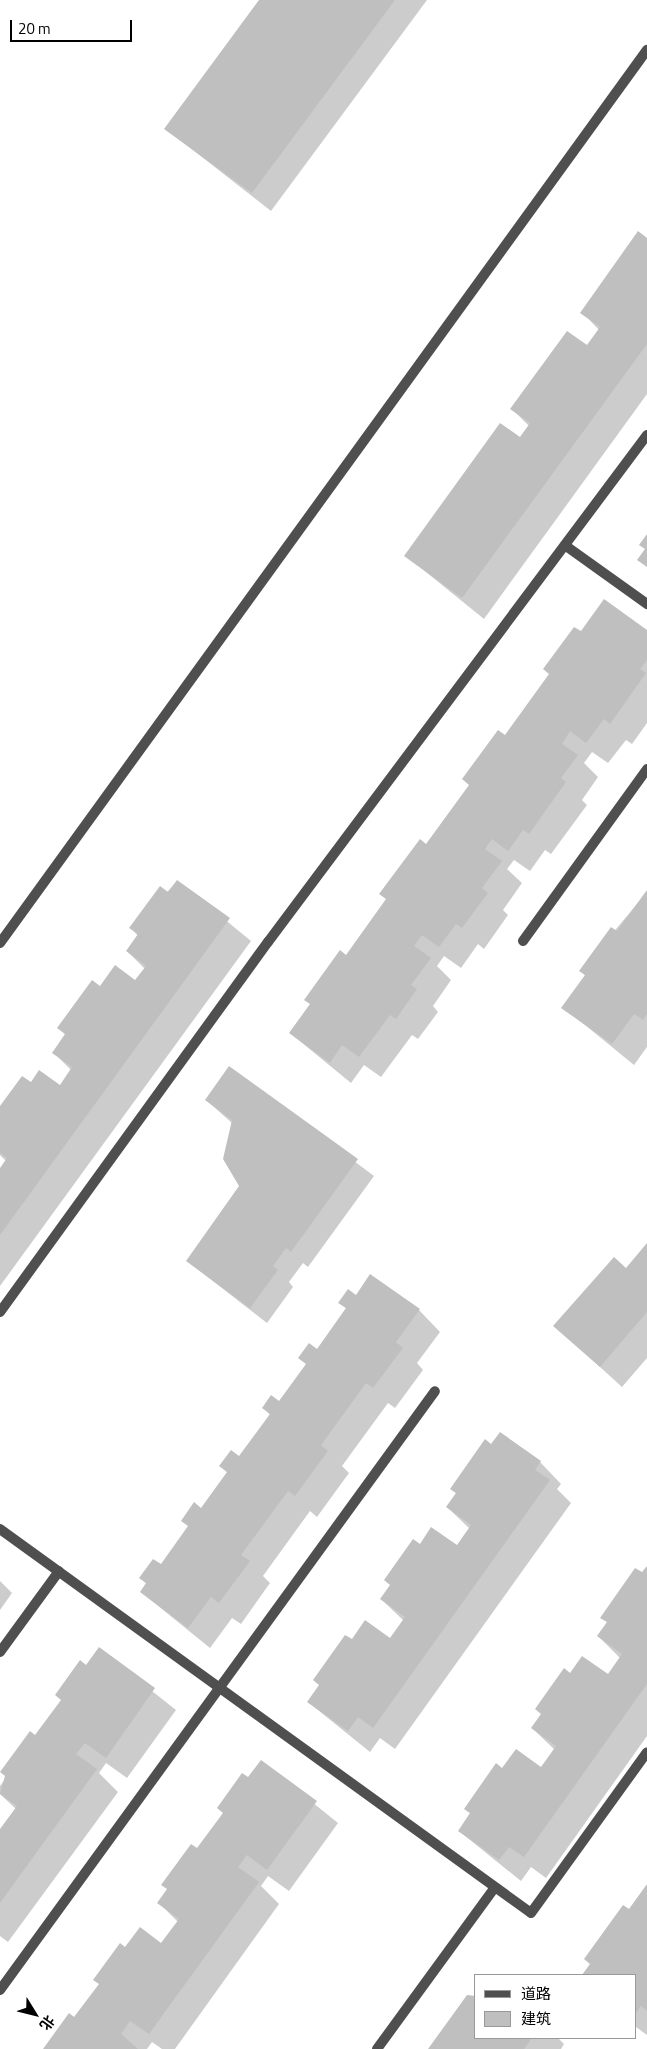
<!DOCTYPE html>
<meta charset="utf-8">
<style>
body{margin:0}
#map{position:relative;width:647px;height:2049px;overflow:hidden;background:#fff;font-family:"Titillium Web","Noto Sans SC",sans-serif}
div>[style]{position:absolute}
.shadow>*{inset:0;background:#0003}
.building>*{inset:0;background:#bfbfbf}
.lane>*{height:10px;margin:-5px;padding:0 5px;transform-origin:5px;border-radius:5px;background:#4f4f4f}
.street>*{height:10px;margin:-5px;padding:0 5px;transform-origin:5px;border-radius:5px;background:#4f4f4f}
span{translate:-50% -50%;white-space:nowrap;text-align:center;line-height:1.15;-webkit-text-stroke:4px #fff;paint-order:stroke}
.legend{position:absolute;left:474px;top:1974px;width:162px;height:65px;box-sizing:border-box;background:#fff;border:1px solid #999;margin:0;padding:6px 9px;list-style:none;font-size:15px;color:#000}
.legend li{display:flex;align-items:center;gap:10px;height:25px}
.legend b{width:25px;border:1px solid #999}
.north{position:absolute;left:10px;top:1989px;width:50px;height:50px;-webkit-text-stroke:4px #fff;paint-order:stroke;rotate:126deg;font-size:14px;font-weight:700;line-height:20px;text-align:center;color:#000}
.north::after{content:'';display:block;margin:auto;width:18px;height:22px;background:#000;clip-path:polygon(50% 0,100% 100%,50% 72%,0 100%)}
.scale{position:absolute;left:10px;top:20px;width:122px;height:22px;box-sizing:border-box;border:2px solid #000;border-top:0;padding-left:6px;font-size:15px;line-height:18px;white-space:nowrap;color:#000;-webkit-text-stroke:4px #fff;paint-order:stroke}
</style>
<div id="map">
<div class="shadow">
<div style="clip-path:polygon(260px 0,427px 0,271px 211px,166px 129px)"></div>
<div style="clip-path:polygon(647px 239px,647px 394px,484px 619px,405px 555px,520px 439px,529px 426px,512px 409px,587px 347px,599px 330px,582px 312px)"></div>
<div style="clip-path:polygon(647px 632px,647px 723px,632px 744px,626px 740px,608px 763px,592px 752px,584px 763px,598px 777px,582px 800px,587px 805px,551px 854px,545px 850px,530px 871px,514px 860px,507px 869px,522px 883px,503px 910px,508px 915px,484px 949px,478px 944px,461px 968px,444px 956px,437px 966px,451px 980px,433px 1006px,438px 1012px,418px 1039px,412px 1035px,381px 1077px,364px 1065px,351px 1083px,290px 1033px,581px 633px)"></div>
<div style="clip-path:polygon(178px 881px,251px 941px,0 1286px,0 1170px,6px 1161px,0 1155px,0 1108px,31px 1084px,60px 1087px,72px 1071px,53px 1052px,66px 1035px,59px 1028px,101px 987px,136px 982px,145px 969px,127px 951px,138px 936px,131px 928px)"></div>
<div style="clip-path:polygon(647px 892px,647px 1047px,634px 1065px,563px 1007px,586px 976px,581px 971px)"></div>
<div style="clip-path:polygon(230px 1068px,374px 1176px,308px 1267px,303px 1263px,289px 1282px,293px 1287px,267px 1323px,187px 1261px,241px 1186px,232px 1123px,206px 1100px)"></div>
<div style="clip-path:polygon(647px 1245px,647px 1358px,622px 1387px,555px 1326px,626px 1269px)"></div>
<div style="clip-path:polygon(356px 1297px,419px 1310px,440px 1332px,417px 1363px,423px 1370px,395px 1408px,388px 1403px,342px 1466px,349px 1473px,317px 1517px,310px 1511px,263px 1576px,270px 1583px,241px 1624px,232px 1618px,210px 1648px,141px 1592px,147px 1584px,141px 1578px,161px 1565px,228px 1473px,221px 1466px,239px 1458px,270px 1415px,264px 1408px,279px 1403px,347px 1309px,340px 1303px)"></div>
<div style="clip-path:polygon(491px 1445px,540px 1462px,561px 1484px,557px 1489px,571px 1503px,395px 1749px,380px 1738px,370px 1752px,308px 1702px,352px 1641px,391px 1640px,404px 1621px,381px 1599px,420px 1545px,457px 1547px,470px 1529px,447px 1507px,457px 1494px,451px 1489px)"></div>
<div style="clip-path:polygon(647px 1568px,647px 1736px,546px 1878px,531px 1867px,521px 1881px,459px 1831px,471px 1814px,465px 1809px,503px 1770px,542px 1769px,555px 1750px,532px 1728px,571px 1674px,608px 1676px,620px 1658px,598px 1636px,608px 1623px,602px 1617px)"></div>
<div style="clip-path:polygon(0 1581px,12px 1593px,0 1610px)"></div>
<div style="clip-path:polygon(99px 1649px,176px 1710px,127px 1778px,106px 1763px,99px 1773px,118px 1792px,8px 1942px,0 1936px,0 1831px,16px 1809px,0 1794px,0 1786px)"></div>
<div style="clip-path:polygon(261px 1761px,338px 1823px,289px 1891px,268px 1876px,261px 1886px,279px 1904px,175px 2049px,162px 2049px,152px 2042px,147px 2049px,44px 2049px,75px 2019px,125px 1949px,162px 1944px,178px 1922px,159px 1903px)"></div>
<div style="clip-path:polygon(647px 1886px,647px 2035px,636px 2027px,636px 1975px,583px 1975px)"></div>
<div style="clip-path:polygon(476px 2038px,558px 2038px,564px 2044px,561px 2049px,430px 2049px)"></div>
</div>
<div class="building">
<div style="clip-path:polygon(259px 0,395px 0,252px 193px,164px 129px)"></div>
<div style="clip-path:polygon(638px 231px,647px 238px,647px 344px,462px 598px,404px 556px,500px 423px,520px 437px,530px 423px,510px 409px,567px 331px,587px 345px,600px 327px,580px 313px)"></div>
<div style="clip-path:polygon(647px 534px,647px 567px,637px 560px,645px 549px,639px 545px)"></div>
<div style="clip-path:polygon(604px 599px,647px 630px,647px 660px,640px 669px,646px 673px,610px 724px,604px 719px,586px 743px,570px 731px,562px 744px,578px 755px,561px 778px,566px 782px,529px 834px,523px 830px,508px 851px,492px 839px,485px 849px,502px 861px,482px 888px,488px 893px,462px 928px,456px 924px,439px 947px,422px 935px,414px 946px,431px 958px,411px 985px,417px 989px,396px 1019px,390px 1015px,359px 1057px,342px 1045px,330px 1063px,289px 1033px,310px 1004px,304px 1000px,340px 950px,346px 955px,386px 899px,379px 894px,420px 839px,426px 844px,469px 785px,462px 779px,498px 730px,505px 735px,549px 674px,543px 669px,574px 627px,581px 631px)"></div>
<div style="clip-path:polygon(177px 880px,230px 918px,0 1235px,0 1168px,7px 1158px,0 1153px,0 1106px,22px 1076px,31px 1082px,39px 1070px,60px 1085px,72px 1067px,52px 1053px,65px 1034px,57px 1028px,92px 980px,100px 986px,115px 965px,135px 980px,146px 966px,126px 951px,138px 934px,129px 928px,160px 886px,168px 892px)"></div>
<div style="clip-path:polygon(647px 890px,647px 1014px,643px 1020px,634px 1014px,612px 1044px,561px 1008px,585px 975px,579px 971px,611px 927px,617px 931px)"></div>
<div style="clip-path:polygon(229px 1066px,358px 1159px,291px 1252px,286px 1248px,273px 1266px,278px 1270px,250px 1308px,186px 1261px,239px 1186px,223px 1159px,232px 1120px,205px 1100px)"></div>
<div style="clip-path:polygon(647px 1243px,647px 1312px,600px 1367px,553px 1326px,614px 1257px,626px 1268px)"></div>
<div style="clip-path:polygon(370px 1274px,420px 1309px,396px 1342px,403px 1348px,373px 1388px,366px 1383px,321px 1445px,328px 1451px,295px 1496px,288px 1491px,241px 1555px,250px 1561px,219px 1603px,211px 1597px,188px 1628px,140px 1592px,146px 1583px,139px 1578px,153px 1559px,161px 1564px,188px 1526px,181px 1521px,194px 1502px,201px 1508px,227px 1472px,219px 1466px,231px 1450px,239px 1456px,270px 1414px,262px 1408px,271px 1395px,279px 1401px,306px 1364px,298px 1358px,309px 1343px,317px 1349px,346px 1308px,338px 1303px,348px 1289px,356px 1295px)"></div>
<div style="clip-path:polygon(500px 1432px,541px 1461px,535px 1470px,550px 1480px,373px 1728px,358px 1717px,348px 1731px,307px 1702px,319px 1685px,313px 1680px,345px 1635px,352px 1639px,365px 1620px,390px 1638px,405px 1617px,380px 1599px,390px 1585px,384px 1580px,413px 1539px,420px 1544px,431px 1527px,457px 1545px,471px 1525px,446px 1507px,456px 1493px,450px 1489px,485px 1439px,491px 1444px)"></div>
<div style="clip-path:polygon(647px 1566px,647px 1684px,524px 1857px,509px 1847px,499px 1860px,458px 1831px,470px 1813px,464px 1809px,496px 1763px,502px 1768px,516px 1749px,541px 1767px,556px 1746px,531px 1728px,541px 1714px,535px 1709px,564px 1668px,570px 1673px,582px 1656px,608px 1674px,622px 1654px,597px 1636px,607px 1622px,600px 1618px,635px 1568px,642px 1572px)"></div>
<div style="clip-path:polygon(99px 1647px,155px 1688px,106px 1758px,85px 1743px,76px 1754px,97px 1769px,0 1903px,0 1829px,17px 1806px,0 1794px,5px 1776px,0 1772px,30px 1731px,35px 1735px,61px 1700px,55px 1695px,80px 1660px,86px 1665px)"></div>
<div style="clip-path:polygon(261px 1760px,317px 1801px,267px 1870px,247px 1855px,238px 1867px,259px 1882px,149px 2034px,130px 2021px,121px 2034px,138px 2049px,43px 2049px,69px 2013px,74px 2017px,99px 1984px,93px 1980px,120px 1943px,125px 1947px,140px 1927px,161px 1943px,179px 1919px,157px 1903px,167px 1889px,161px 1885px,191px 1844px,197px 1848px,223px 1813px,217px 1808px,242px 1773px,248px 1777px)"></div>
<div style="clip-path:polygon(647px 1884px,647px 2011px,641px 2006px,636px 2013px,636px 1975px,582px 1975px,590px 1964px,584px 1959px,623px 1905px,629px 1909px)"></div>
<div style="clip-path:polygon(467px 1995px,476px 1996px,476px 2038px,532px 2038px,524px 2049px,428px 2049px)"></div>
</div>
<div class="lane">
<div style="left:566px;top:546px;width:100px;rotate:35.6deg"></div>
<div style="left:523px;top:941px;width:212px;rotate:-54.2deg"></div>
<div style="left:0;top:1312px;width:457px;rotate:-54.1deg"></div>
<div style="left:268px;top:942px;width:633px;rotate:-53.22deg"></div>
<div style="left:0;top:1529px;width:655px;rotate:35.87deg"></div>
<div style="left:531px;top:1913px;width:198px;rotate:-54.2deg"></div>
<div style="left:0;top:1652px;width:100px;rotate:-53.9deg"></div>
<div style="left:0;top:1990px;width:740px;rotate:-54.01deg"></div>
<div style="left:377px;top:2049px;width:200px;rotate:-53.9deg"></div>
</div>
<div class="street">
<div style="left:0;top:943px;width:1103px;rotate:-54.08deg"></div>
</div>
<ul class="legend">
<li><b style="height:6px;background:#4f4f4f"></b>道路</li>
<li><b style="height:14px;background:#bfbfbf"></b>建筑</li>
</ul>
<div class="north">北</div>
<div class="scale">20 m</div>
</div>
